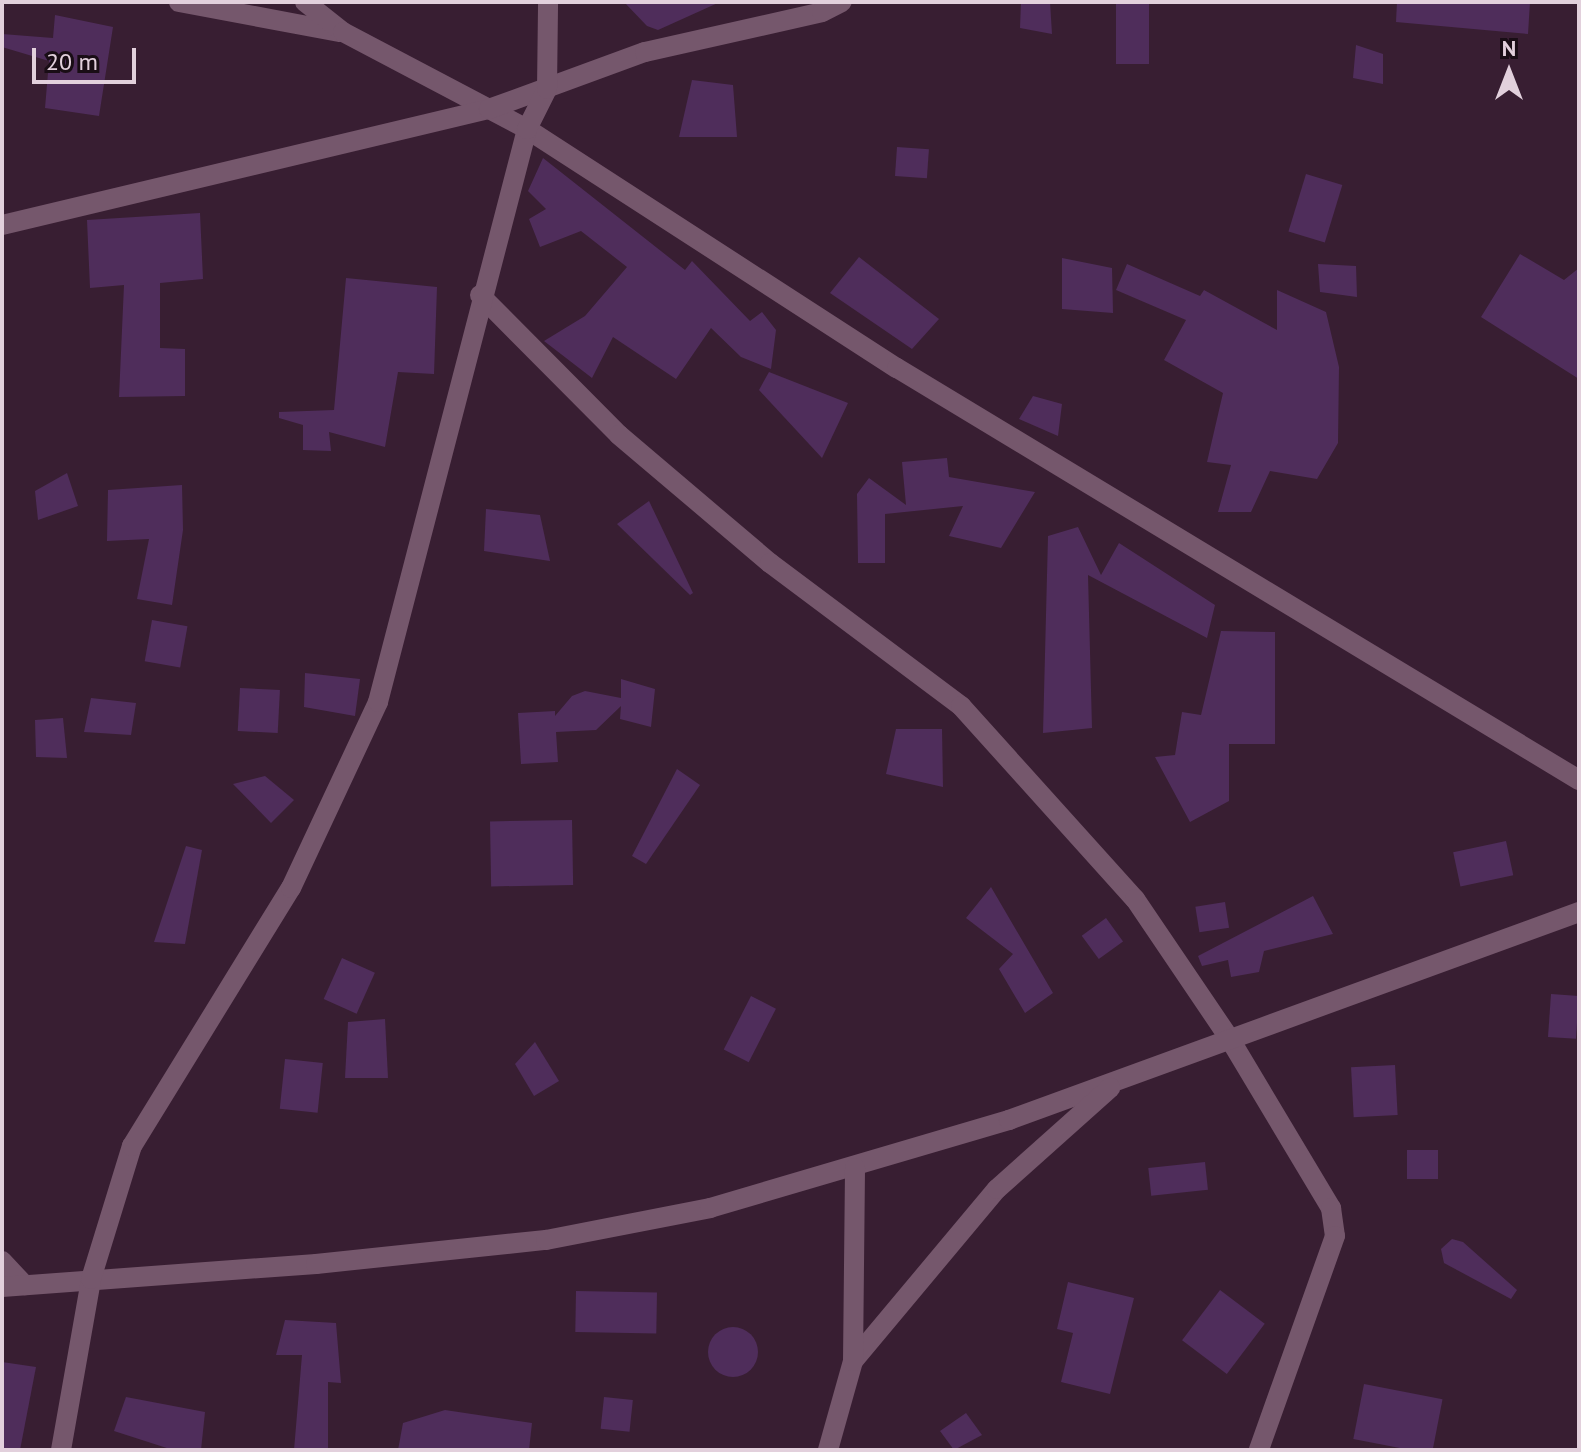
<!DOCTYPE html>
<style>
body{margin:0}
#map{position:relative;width:1581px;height:1452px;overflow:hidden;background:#381e32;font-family:"PT Sans",sans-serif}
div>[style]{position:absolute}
.building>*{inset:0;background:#4f2d5b;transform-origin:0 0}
.round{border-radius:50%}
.street>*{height:20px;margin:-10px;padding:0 10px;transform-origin:10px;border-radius:10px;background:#75576c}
span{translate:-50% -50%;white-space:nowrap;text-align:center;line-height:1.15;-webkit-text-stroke:6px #190d15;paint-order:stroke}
.frame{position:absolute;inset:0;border:4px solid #e2d0dc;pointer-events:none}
.north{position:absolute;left:1469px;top:32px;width:80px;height:80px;-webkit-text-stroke:6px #190d15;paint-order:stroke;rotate:0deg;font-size:22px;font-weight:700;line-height:32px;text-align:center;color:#e2d0dc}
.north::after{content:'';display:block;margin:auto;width:28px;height:36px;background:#e2d0dc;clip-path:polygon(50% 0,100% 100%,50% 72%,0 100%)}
.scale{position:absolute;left:32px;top:48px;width:104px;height:36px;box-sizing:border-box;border:4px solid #e2d0dc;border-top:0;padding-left:10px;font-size:24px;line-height:28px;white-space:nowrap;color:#e2d0dc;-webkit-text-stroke:6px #190d15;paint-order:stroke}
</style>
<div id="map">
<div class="building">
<div style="clip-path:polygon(624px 2px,720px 2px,658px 30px,647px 26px)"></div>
<div style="clip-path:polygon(1021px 2px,1050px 2px,1052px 34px,1020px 28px)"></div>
<div style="left:1116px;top:2px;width:33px;height:62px"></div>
<div style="clip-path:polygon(1397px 2px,1530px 2px,1528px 34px,1396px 22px)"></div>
<div style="clip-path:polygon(55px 15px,113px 27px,99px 116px,45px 108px,49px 61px,2px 47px,2px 34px,53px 38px)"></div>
<div style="clip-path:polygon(1356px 45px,1383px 54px,1383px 84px,1353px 78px)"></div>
<div style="clip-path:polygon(692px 80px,733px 85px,737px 137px,679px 137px)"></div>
<div style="left:897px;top:147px;width:32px;height:29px;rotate:4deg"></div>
<div style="clip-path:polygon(543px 158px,685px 270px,692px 261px,750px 321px,762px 312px,776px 330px,771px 369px,741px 357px,711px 328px,676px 379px,613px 337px,592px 378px,544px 341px,585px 316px,627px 267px,581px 231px,540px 247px,529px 219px,546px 209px,528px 191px)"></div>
<div style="left:1306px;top:174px;width:38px;height:60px;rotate:17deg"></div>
<div style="clip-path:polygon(200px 213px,203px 279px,160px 283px,160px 348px,185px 349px,185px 396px,119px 397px,124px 285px,90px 288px,87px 220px)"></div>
<div style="clip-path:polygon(1520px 254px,1564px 280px,1579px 268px,1579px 379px,1481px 317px)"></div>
<div style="clip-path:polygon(859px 257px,939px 319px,912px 349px,830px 293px)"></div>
<div style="clip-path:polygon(1062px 258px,1112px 268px,1113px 313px,1062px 309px)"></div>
<div style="clip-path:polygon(1127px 264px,1200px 296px,1204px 290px,1277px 330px,1277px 290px,1326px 312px,1339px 367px,1338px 443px,1317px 479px,1270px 471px,1251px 512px,1218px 512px,1231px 465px,1207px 462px,1223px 393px,1164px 360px,1186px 320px,1116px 290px)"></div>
<div style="clip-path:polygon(1318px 264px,1356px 266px,1357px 297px,1320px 292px)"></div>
<div style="clip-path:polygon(346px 278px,437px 287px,434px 374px,398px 372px,385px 447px,329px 432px,331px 451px,303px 450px,303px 425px,279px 418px,279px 412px,334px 410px)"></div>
<div style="clip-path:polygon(769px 372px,848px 403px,822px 458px,759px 390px)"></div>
<div style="clip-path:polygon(1033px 396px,1062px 404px,1058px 436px,1019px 419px)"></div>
<div style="clip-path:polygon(947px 458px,949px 477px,1035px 492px,1001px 548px,949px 536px,963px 506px,885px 514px,885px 563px,858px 563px,857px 494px,869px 478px,906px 505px,902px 462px)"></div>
<div style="clip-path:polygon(67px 473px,78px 506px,38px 520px,35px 491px)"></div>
<div style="clip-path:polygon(182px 485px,183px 530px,172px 605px,137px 599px,149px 539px,107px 541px,108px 490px)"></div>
<div style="clip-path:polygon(649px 501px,693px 593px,690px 595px,617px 524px)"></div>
<div style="clip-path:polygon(486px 509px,540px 515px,550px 561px,484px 551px)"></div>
<div style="clip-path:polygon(1078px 527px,1101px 575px,1119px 543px,1215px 605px,1207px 638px,1088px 575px,1092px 728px,1043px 733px,1048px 536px)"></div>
<div style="left:152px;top:620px;width:36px;height:42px;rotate:10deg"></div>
<div style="clip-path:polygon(1221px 631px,1275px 632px,1275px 744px,1229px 744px,1229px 801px,1190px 822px,1155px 757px,1175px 755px,1182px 712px,1201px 715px)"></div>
<div style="clip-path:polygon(305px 673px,360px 679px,355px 716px,304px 707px)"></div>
<div style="clip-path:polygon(621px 679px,655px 689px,651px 727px,620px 719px,621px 706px,596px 730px,556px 732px,558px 762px,521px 764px,518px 713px,555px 711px,555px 716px,572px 696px,585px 691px,621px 698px)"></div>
<div style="left:240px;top:688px;width:40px;height:43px;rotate:3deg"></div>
<div style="clip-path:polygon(91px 698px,136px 703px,131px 735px,84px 732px)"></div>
<div style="clip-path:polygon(63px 718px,67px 758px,36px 757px,35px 720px)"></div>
<div style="clip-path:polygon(896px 729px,942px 729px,943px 787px,886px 774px)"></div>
<div style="clip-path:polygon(677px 769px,700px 785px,646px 864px,632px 856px)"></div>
<div style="clip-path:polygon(265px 776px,294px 800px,271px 823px,233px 784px)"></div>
<div style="left:572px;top:820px;width:65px;height:82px;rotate:89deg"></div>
<div style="left:1506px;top:841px;width:35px;height:54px;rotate:78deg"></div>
<div style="clip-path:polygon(186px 846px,202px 850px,185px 944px,154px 942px)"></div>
<div style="clip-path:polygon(991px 887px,1053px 993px,1025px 1013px,999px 969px,1013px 954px,966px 918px)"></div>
<div style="clip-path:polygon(1313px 896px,1333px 934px,1264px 951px,1259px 972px,1231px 977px,1228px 960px,1202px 966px,1198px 956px)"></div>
<div style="left:1225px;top:902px;width:26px;height:30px;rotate:81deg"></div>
<div style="left:1106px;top:918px;width:29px;height:30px;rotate:54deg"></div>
<div style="left:342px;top:958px;width:36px;height:45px;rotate:24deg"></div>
<div style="left:1551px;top:994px;width:28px;height:43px;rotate:4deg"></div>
<div style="left:751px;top:996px;width:28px;height:60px;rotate:27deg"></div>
<div style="clip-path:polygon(385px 1019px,388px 1078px,345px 1078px,348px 1022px)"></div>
<div style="clip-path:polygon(535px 1042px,559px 1081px,534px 1096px,515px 1064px)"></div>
<div style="left:285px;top:1059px;width:38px;height:50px;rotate:6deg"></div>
<div style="left:1395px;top:1065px;width:50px;height:44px;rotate:87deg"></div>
<div style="left:1407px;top:1150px;width:31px;height:29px"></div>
<div style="left:1205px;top:1162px;width:28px;height:57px;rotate:84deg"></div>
<div style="clip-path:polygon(1452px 1239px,1463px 1242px,1517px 1290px,1511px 1299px,1444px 1263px,1441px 1249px)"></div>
<div style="clip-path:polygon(1068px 1282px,1134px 1298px,1110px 1394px,1061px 1382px,1073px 1333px,1057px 1329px)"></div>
<div style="left:1220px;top:1290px;width:56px;height:63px;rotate:37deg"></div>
<div style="left:576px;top:1291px;width:81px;height:41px;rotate:1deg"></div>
<div style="clip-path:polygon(285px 1320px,336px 1323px,341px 1383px,328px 1382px,328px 1450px,294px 1450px,302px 1355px,276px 1355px)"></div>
<div class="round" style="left:708px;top:1327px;width:50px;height:50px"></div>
<div style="clip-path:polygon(2px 1362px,36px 1367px,20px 1450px,2px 1450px)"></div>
<div style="left:1364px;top:1384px;width:80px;height:56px;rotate:11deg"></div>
<div style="clip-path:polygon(126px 1397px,205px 1412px,201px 1450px,173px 1450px,114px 1431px)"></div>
<div style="left:604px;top:1397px;width:29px;height:32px;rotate:6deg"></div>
<div style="clip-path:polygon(445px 1410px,532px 1423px,529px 1450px,398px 1450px,403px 1423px)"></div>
<div style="clip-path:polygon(966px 1413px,982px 1435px,954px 1450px,940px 1431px)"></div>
</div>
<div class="street">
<div style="left:179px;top:2px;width:163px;rotate:10.6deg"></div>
<div style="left:305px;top:2px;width:48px;rotate:38.3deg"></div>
<div style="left:343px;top:32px;width:208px;rotate:27.8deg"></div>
<div style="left:527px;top:129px;width:440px;rotate:32.9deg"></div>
<div style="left:897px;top:368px;width:797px;rotate:31.14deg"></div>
<div style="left:2px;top:225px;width:501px;rotate:-13.4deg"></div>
<div style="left:489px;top:109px;width:166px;rotate:-20.1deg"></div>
<div style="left:645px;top:52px;width:181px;rotate:-12.7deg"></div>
<div style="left:822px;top:12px;width:22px;rotate:-27deg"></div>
<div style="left:480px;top:295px;width:197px;rotate:45.2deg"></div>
<div style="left:619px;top:435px;width:198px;rotate:40.3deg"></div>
<div style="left:770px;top:563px;width:239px;rotate:36.8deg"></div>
<div style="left:961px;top:706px;width:260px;rotate:48deg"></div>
<div style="left:1135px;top:899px;width:171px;rotate:55.9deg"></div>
<div style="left:1231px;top:1041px;width:195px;rotate:59.1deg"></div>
<div style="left:1331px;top:1208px;width:28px;rotate:82deg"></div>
<div style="left:1335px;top:1236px;width:227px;rotate:109.6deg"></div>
<div style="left:2px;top:1261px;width:33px;rotate:47deg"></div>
<div style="left:2px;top:1287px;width:315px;rotate:-4.2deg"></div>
<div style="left:316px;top:1264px;width:231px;rotate:-6deg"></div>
<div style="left:546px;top:1240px;width:167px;rotate:-11deg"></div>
<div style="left:710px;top:1208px;width:312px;rotate:-16.4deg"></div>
<div style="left:1009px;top:1120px;width:607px;rotate:-20.05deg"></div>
<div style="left:853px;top:1361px;width:224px;rotate:-50.1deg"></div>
<div style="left:997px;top:1189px;width:152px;rotate:-41.8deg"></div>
<div style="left:61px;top:1450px;width:174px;rotate:-80deg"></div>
<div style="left:91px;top:1279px;width:139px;rotate:-72.9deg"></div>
<div style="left:132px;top:1146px;width:303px;rotate:-58.4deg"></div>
<div style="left:291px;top:888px;width:205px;rotate:-64.9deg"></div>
<div style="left:378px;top:702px;width:592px;rotate:-75.42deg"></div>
<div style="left:527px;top:129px;width:45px;rotate:-63.4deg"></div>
<div style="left:547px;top:89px;width:87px;rotate:-89.3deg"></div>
<div style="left:828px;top:1450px;width:92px;rotate:-74.3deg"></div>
<div style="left:853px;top:1361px;width:193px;rotate:-89.4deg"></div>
</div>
<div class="frame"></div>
<div class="north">N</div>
<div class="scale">20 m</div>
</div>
